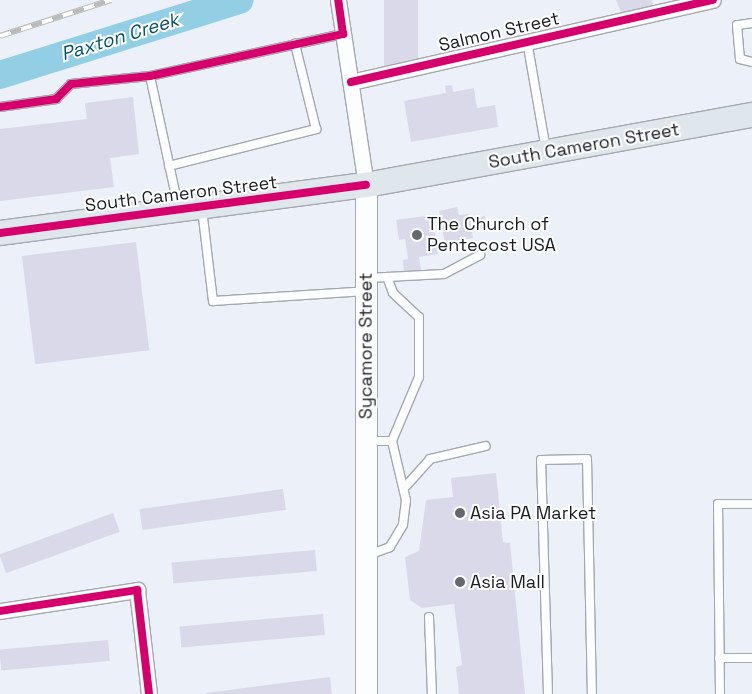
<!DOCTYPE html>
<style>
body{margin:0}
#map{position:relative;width:752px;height:694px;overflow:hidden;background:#ecf0f8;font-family:"Space Grotesk",sans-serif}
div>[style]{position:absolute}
.river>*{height:28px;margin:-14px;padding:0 14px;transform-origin:14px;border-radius:14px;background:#92cfe4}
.building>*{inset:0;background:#d9d9ea;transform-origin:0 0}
.roads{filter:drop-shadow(1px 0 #a5a8af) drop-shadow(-1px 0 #a5a8af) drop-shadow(0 1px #a5a8af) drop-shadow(0 -1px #a5a8af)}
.lane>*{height:8px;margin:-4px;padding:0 4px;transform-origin:4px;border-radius:4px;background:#fcfdfe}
.street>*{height:15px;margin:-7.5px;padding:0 7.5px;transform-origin:7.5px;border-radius:7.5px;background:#fcfdfe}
.secondary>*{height:21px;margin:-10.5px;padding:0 10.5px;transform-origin:10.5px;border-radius:10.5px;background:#fcfdfe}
.primary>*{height:24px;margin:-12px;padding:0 12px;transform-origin:12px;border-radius:12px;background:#dfe7ec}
.rail>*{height:5.5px;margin-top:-2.75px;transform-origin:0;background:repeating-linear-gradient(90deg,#fff 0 11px,#b9babc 0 22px);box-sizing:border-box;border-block:1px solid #b9babc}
.cycleway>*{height:8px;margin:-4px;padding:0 4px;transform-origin:4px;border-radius:4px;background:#d6006c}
.dots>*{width:14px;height:14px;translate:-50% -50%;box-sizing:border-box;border:2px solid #fff;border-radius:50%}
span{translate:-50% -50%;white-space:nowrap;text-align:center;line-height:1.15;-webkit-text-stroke:4px #fff;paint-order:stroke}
.street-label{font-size:18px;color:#1a1d24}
.poi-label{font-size:18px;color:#1a1d24}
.left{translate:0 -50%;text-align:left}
.water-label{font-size:19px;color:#055265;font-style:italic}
</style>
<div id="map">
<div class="river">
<div style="left:0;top:75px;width:251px;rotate:-17.4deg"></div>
</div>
<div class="building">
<div style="left:384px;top:0;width:34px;height:71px"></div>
<div style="clip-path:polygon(616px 0,652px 0,653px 5px,651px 11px,623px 17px)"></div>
<div style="clip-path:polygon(452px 85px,453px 92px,474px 88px,477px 108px,495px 105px,498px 127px,411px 142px,404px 101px,446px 93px,445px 86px)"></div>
<div style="clip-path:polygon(133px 97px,139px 154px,110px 158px,114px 187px,0 201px,0 129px,87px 119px,85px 103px)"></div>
<div style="clip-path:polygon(457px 207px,459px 215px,469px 214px,473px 238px,445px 243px,439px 211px)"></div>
<div style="clip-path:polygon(432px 215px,438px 254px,419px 257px,421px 270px,404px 272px,403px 260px,408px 259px,405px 239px,399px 240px,396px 220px)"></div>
<div style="left:485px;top:216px;width:12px;height:11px;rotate:81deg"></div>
<div style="left:136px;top:242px;width:109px;height:115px;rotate:83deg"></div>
<div style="clip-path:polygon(496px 473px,503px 542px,510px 543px,525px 694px,459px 694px,456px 667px,462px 665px,454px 604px,422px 608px,410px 600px,405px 557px,419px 551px,426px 500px,453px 497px,451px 478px)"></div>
<div style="left:283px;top:489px;width:21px;height:145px;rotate:82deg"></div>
<div style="left:113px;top:513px;width:20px;height:121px;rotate:70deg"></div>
<div style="left:315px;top:550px;width:21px;height:144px;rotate:85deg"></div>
<div style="left:323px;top:614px;width:21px;height:144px;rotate:85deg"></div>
<div style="left:108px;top:640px;width:21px;height:109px;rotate:85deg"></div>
<div style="clip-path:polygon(330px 677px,332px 694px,206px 694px,206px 693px)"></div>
</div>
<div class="roads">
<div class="lane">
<div style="left:752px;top:23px;width:15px;rotate:172deg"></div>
<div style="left:737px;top:25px;width:34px;rotate:85deg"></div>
<div style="left:740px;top:59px;width:12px;rotate:14deg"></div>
<div style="left:527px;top:41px;width:111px;rotate:80.1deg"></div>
<div style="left:150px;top:76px;width:133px;rotate:77.8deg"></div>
<div style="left:0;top:107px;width:57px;rotate:-8.1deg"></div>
<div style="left:56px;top:99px;width:21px;rotate:-45deg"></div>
<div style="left:71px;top:84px;width:79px;rotate:-5.8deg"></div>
<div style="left:150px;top:76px;width:198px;rotate:-12.3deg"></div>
<div style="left:169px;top:166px;width:152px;rotate:-14.1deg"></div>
<div style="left:316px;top:129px;width:88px;rotate:-103.9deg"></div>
<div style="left:202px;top:209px;width:93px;rotate:83.2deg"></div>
<div style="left:213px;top:301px;width:153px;rotate:-3.7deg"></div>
<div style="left:387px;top:277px;width:57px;rotate:-3deg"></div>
<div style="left:444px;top:274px;width:41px;rotate:-27.8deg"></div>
<div style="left:368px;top:278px;width:19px;rotate:-3deg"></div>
<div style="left:387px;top:277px;width:17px;rotate:69deg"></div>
<div style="left:393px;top:293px;width:35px;rotate:43deg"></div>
<div style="left:419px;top:317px;width:60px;rotate:90deg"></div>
<div style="left:419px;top:377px;width:69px;rotate:112.9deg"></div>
<div style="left:368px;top:441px;width:24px"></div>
<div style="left:392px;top:441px;width:61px;rotate:76.7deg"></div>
<div style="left:406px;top:500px;width:25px;rotate:97deg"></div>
<div style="left:403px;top:525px;width:26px;rotate:121deg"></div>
<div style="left:390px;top:547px;width:22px;rotate:159deg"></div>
<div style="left:406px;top:486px;width:36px;rotate:-48deg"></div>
<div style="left:430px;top:459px;width:57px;rotate:-13.1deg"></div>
<div style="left:429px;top:617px;width:77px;rotate:87.8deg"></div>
<div style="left:719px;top:658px;width:33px"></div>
<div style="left:548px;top:694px;width:234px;rotate:-91.7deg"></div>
<div style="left:541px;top:460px;width:46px;rotate:-1.2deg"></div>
<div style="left:587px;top:459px;width:235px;rotate:88.8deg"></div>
<div style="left:720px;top:694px;width:190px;rotate:-90.6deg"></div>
<div style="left:718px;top:504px;width:34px"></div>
</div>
<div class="street">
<div style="left:338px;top:0;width:187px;rotate:81.4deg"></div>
<div style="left:351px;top:82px;width:371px;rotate:-12.8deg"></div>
<div style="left:0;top:611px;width:139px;rotate:-8.7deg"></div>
<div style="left:137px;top:590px;width:105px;rotate:83.4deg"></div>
</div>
<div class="secondary">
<div style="left:366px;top:694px;width:509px;rotate:-90deg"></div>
</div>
<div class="primary">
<div style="left:0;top:233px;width:369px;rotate:-7.5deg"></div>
<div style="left:366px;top:185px;width:392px;rotate:-10.3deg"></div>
</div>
</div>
<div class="rail">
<div style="left:0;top:36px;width:117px;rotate:-18deg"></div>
</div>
<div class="cycleway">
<div style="left:351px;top:82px;width:371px;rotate:-12.8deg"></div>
<div style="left:0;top:107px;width:57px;rotate:-8.1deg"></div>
<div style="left:56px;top:99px;width:21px;rotate:-45deg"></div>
<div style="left:71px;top:84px;width:79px;rotate:-5.8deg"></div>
<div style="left:150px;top:76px;width:198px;rotate:-12.3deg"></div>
<div style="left:343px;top:34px;width:34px;rotate:-98deg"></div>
<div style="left:0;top:233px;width:369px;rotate:-7.5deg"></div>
<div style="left:0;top:611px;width:139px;rotate:-8.7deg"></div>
<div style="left:137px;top:590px;width:105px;rotate:83.4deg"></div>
</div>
<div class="dots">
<div style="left:417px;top:235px;background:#64676e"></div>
<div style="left:460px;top:513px;background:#64676e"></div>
<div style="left:460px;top:582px;background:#64676e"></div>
</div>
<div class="street-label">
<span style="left:499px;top:32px;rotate:-13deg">Salmon Street</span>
<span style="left:584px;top:146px;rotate:-10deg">South Cameron Street</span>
<span style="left:181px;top:194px;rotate:-7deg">South Cameron Street</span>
<span style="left:366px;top:346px;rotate:-90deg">Sycamore Street</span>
</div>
<div class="poi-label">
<span class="left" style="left:427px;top:235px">The Church of<br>Pentecost USA</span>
<span class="left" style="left:470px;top:513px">Asia PA Market</span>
<span class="left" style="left:470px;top:582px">Asia Mall</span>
</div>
<div class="water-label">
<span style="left:120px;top:37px;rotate:-17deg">Paxton Creek</span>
</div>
</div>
